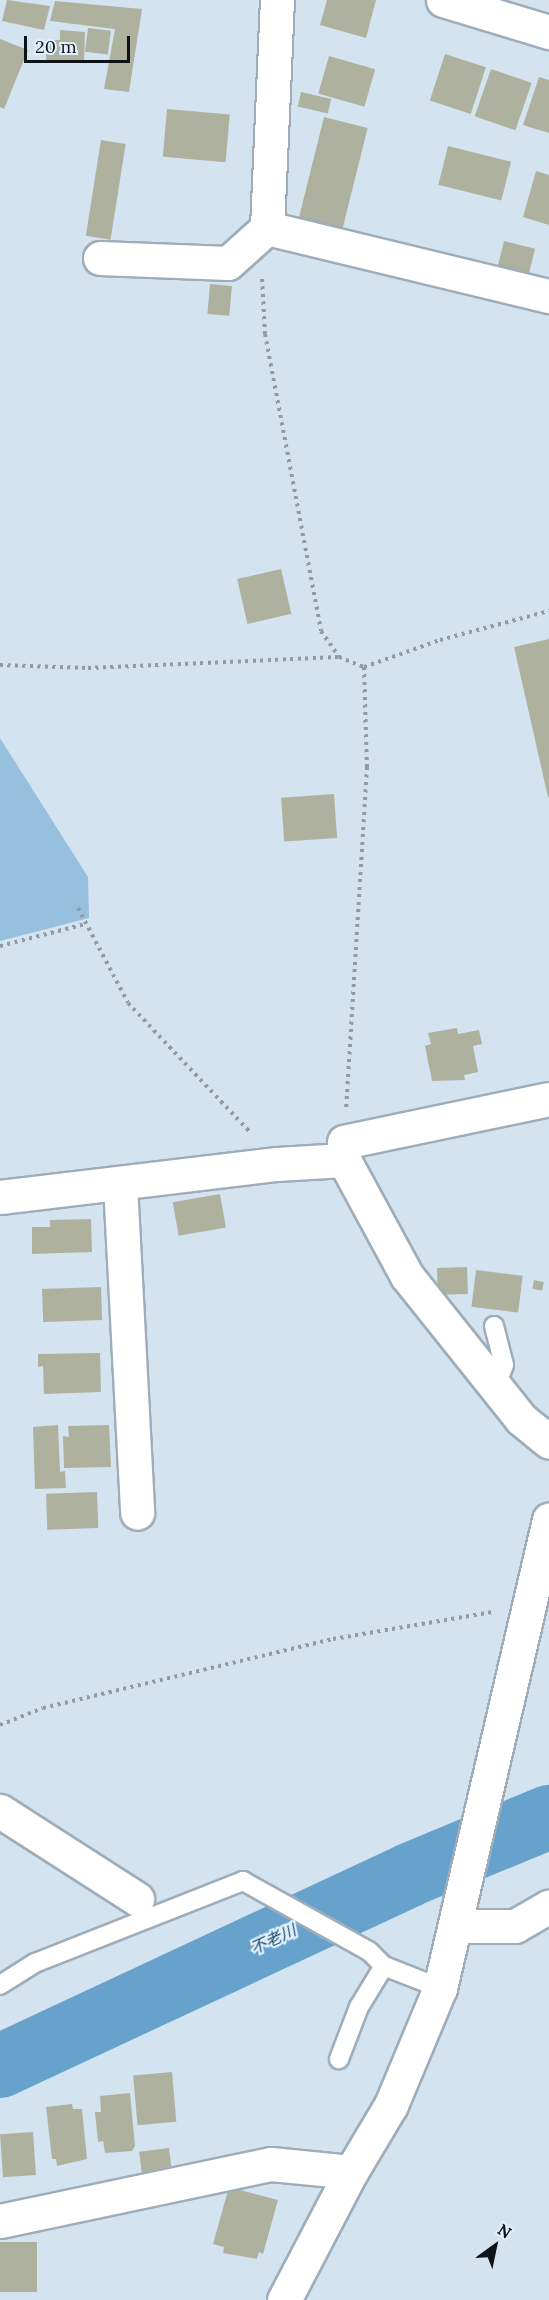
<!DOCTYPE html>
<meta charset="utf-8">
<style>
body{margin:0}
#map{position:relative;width:549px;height:2300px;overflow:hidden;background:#d3e3f0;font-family:Lora,"Noto Sans JP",serif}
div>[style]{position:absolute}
.green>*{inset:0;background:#97c0de}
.river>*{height:64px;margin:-32px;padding:0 32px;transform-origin:32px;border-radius:32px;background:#67a2cd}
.building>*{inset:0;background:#afb19f;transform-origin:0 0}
.path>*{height:4px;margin-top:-2px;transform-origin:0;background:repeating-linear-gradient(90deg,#8f9ba5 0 3px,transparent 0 7.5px)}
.roads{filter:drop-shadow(2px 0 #9eadb9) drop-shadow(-2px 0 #9eadb9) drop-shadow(0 2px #9eadb9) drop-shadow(0 -2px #9eadb9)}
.service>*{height:18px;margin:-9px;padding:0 9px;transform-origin:9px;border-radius:9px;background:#fff}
.minor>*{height:33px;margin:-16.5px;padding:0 16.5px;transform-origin:16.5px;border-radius:16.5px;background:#fff}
.tertiary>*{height:33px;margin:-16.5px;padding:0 16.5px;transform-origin:16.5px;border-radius:16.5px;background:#fff}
span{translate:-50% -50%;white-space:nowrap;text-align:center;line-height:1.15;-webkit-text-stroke:4.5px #e0f0fd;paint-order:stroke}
.water-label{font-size:16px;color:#1f4c6b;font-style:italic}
.north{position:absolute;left:465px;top:2216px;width:60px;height:60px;-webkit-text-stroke:4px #e0f0fd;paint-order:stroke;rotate:33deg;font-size:16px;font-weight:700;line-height:24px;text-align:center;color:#0e1318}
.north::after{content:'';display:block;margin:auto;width:21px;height:27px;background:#0e1318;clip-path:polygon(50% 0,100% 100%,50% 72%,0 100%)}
.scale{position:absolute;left:24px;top:36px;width:106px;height:27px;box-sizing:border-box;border:3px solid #0e1318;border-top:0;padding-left:8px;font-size:18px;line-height:21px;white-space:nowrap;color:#0e1318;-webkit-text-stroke:4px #e0f0fd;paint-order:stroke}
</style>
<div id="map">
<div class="green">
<div style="clip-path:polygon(0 738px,88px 877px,89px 918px,0 941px)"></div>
</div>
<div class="river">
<div style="left:0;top:2066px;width:451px;rotate:-25deg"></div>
<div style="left:409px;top:1875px;width:152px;rotate:-22.5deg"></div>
</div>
<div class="building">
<div style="clip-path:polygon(7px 0,50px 6px,44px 30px,2px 21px)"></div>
<div style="clip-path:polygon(327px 0,376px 0,366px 38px,320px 25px)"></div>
<div style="clip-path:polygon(55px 1px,142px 9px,129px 92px,104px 89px,115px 29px,50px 21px)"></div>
<div style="left:88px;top:28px;width:23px;height:24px;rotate:7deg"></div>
<div style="clip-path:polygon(60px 30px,85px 32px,84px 62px,46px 60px,47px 40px,60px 40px)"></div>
<div style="clip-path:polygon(0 39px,28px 50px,4px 109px,0 107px)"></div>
<div style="left:445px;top:54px;width:43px;height:49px;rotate:18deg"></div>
<div style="left:329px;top:56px;width:48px;height:39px;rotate:16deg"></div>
<div style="left:491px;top:69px;width:43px;height:50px;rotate:19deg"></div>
<div style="clip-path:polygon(539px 77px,549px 80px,549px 133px,523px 125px)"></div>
<div style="left:301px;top:92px;width:31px;height:15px;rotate:13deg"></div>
<div style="left:167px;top:109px;width:63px;height:48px;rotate:5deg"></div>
<div style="left:324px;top:117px;width:45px;height:108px;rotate:14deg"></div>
<div style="left:101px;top:140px;width:25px;height:97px;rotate:9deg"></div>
<div style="left:448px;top:146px;width:65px;height:40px;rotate:14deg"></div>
<div style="clip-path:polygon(536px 171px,549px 175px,549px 225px,523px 217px)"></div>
<div style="left:504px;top:241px;width:32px;height:30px;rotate:14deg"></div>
<div style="left:210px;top:284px;width:22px;height:30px;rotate:5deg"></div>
<div style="left:281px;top:569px;width:46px;height:45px;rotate:77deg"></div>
<div style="clip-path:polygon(549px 639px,549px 797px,548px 797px,514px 647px)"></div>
<div style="left:334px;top:794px;width:44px;height:53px;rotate:86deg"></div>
<div style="clip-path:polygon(457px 1028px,458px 1034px,479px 1030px,482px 1044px,473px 1046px,478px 1072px,464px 1075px,465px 1080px,432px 1081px,425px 1046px,431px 1044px,428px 1033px)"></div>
<div style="left:220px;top:1194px;width:34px;height:48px;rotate:80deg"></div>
<div style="clip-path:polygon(91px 1219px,92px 1252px,32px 1254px,32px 1227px,50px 1227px,50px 1220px)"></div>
<div style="left:467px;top:1267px;width:27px;height:30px;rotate:88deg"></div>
<div style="left:476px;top:1270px;width:47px;height:37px;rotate:7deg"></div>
<div style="left:534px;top:1280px;width:10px;height:9px;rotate:11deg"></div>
<div style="left:101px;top:1287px;width:33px;height:59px;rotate:88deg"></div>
<div style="clip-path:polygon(100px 1353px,101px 1392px,44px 1394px,43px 1366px,38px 1367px,38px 1354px)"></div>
<div style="clip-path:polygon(58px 1425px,60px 1472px,65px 1471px,66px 1488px,35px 1489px,33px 1427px)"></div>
<div style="clip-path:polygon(109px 1425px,111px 1467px,64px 1468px,63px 1436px,69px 1437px,68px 1426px)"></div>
<div style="left:97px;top:1492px;width:36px;height:51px;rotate:88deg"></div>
<div style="left:172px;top:2072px;width:50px;height:39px;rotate:85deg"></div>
<div style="clip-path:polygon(130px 2093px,135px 2146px,132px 2151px,105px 2153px,103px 2141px,98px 2142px,95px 2112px,101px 2112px,100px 2096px)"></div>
<div style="clip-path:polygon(72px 2104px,73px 2109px,82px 2109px,87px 2159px,57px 2166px,56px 2159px,52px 2159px,46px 2107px)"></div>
<div style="left:33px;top:2132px;width:43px;height:33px;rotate:86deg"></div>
<div style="left:169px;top:2148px;width:26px;height:30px;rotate:83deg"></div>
<div style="clip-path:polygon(229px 2187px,278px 2200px,263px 2254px,259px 2252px,257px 2259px,223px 2253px,224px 2247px,213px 2244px)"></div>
<div style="left:0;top:2242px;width:37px;height:50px"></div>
</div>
<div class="path">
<div style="left:262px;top:279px;width:55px;rotate:86.9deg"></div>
<div style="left:265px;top:334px;width:302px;rotate:79.3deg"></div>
<div style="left:321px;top:631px;width:32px;rotate:55deg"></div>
<div style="left:339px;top:657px;width:27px;rotate:22deg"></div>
<div style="left:364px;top:667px;width:100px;rotate:88.3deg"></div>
<div style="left:367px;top:767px;width:341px;rotate:93.5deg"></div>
<div style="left:0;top:665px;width:88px;rotate:2deg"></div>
<div style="left:88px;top:668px;width:250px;rotate:-2.5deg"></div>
<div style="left:364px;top:667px;width:81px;rotate:-19.6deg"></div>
<div style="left:440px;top:640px;width:113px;rotate:-14.9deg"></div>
<div style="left:78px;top:908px;width:107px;rotate:62.2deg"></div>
<div style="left:128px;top:1003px;width:178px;rotate:46.6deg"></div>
<div style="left:0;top:946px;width:88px;rotate:-14.5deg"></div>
<div style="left:0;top:1725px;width:46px;rotate:-21.6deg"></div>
<div style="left:43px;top:1708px;width:298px;rotate:-13.4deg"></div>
<div style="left:333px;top:1639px;width:162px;rotate:-9.6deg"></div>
</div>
<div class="roads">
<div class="service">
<div style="left:494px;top:1326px;width:40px;rotate:75.6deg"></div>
<div style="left:504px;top:1365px;width:22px;rotate:111deg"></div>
<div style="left:384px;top:1966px;width:60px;rotate:21.4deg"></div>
<div style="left:0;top:1985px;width:41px;rotate:-32.2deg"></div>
<div style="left:35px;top:1963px;width:224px;rotate:-21.5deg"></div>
<div style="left:243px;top:1881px;width:144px;rotate:29.1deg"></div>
<div style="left:369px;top:1951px;width:21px;rotate:45deg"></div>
<div style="left:384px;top:1966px;width:48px;rotate:121.4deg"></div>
<div style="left:359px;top:2007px;width:56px;rotate:111deg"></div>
</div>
<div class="minor">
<div style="left:443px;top:0;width:111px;rotate:16.8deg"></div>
<div style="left:267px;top:228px;width:290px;rotate:13.6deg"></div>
<div style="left:100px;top:258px;width:128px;rotate:2.2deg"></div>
<div style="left:228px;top:263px;width:52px;rotate:-41.9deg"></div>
<div style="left:267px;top:228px;width:228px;rotate:-87.5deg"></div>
<div style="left:549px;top:1099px;width:209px;rotate:168.2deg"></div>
<div style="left:344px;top:1142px;width:18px;rotate:90deg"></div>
<div style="left:344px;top:1160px;width:132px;rotate:61.5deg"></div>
<div style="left:407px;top:1276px;width:183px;rotate:51.4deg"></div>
<div style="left:521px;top:1419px;width:36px;rotate:39deg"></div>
<div style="left:120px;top:1184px;width:329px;rotate:87deg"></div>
<div style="left:0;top:1197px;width:279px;rotate:-6.8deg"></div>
<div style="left:277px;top:1164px;width:67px;rotate:-3.4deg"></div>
<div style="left:0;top:1811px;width:163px;rotate:32.7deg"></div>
<div style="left:0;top:2221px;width:277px;rotate:-11.9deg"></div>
<div style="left:271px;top:2164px;width:80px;rotate:5.7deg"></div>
</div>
<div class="tertiary">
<div style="left:457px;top:1926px;width:58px"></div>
<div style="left:515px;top:1926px;width:39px;rotate:-30deg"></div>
<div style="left:284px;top:2300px;width:144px;rotate:-62.4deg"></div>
<div style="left:351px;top:2172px;width:78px;rotate:-59.2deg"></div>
<div style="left:391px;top:2105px;width:127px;rotate:-67.3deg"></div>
<div style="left:440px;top:1988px;width:481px;rotate:-76.9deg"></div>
</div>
</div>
<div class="water-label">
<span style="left:273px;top:1939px;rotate:-25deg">不老川</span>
</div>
<div class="north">N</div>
<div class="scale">20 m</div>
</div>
